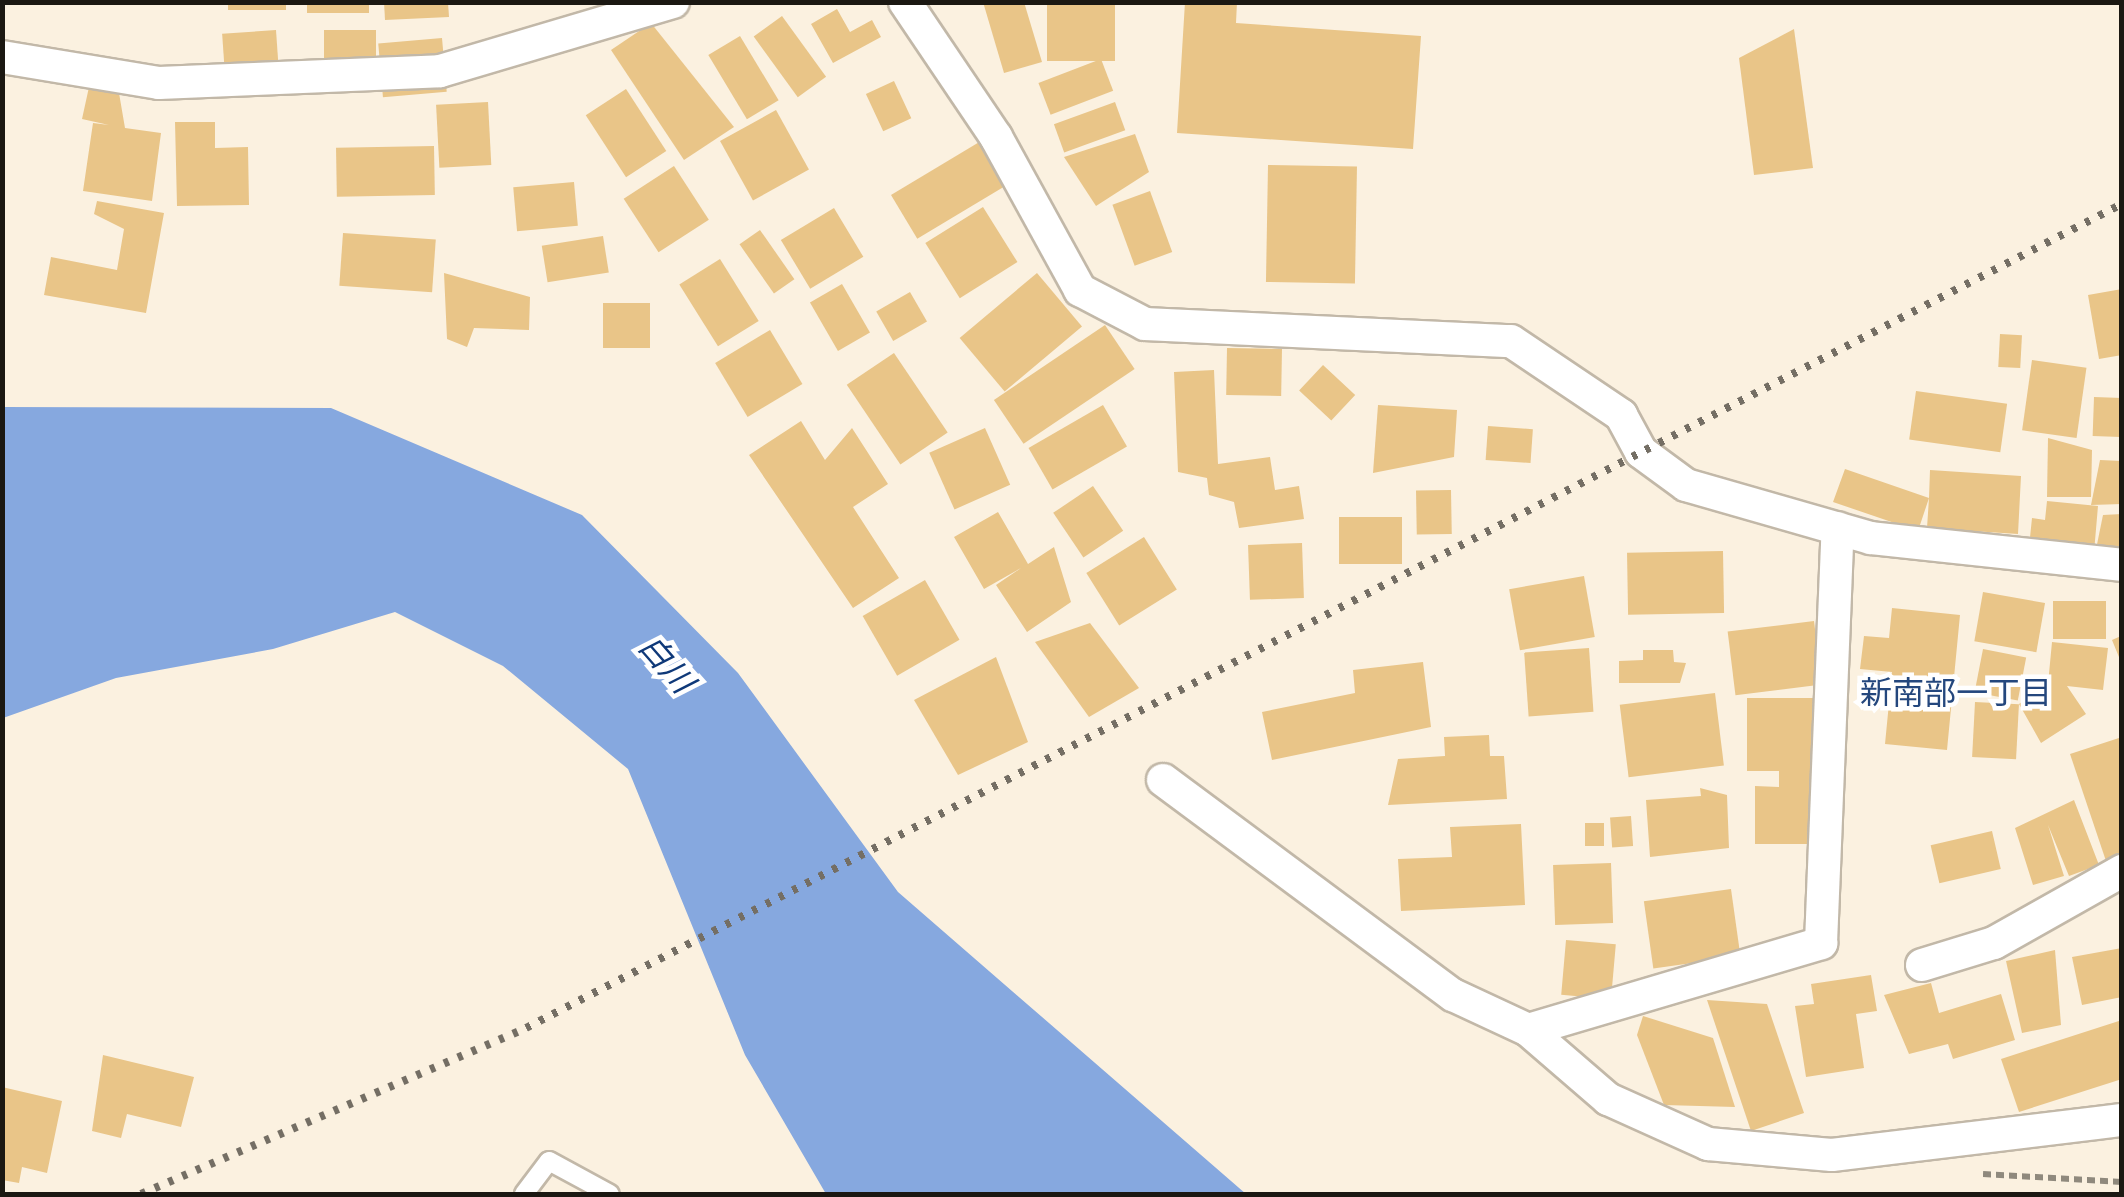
<!DOCTYPE html>
<meta charset="utf-8">
<style>
body{margin:0}
#map{position:relative;width:2124px;height:1197px;overflow:hidden;background:#fbf1e0;font-family:"DejaVu Sans","Noto Sans JP",sans-serif}
div>[style]{position:absolute}
.water>*{inset:0;background:#86a8df}
.building>*{inset:0;background:#e9c588;transform-origin:0 0}
.path>*{height:6px;margin-top:-3px;transform-origin:0;background:repeating-linear-gradient(90deg,#8f897d 0 8px,transparent 0 13px)}
.roads{filter:drop-shadow(2px 0 #c2b8a8) drop-shadow(-2px 0 #c2b8a8) drop-shadow(0 2px #c2b8a8) drop-shadow(0 -2px #c2b8a8)}
.service>*{height:18px;margin:-9px;padding:0 9px;transform-origin:9px;border-radius:9px;background:#fff}
.minor>*{height:32px;margin:-16px;padding:0 16px;transform-origin:16px;border-radius:16px;background:#fff}
.rail>*{height:8px;margin-top:-4px;transform-origin:0;background:repeating-linear-gradient(90deg,#746e64 0 5px,transparent 0 15px)}
span{translate:-50% -50%;white-space:nowrap;text-align:center;line-height:1.15;-webkit-text-stroke:9px #fff;paint-order:stroke}
.water-label{font-size:32px;color:#0f3979;font-style:italic}
.neighbourhood-label{font-size:32px;color:#24477d}
.frame{position:absolute;inset:0;border:5px solid #1b1812;pointer-events:none}
</style>
<div id="map">
<div class="water">
<div style="clip-path:polygon(3px 407px,331px 408px,582px 515px,738px 673px,898px 892px,1246px 1194px,826px 1194px,745px 1055px,628px 769px,503px 666px,395px 612px,273px 649px,116px 678px,3px 718px)"></div>
</div>
<div class="building">
<div style="left:228px;top:2px;width:58px;height:8px"></div>
<div style="left:307px;top:2px;width:62px;height:11px"></div>
<div style="clip-path:polygon(384px 2px,448px 2px,449px 17px,385px 20px)"></div>
<div style="clip-path:polygon(983px 2px,1024px 2px,1042px 62px,1004px 73px)"></div>
<div style="clip-path:polygon(1185px 2px,1237px 2px,1236px 23px,1421px 36px,1413px 149px,1177px 133px)"></div>
<div style="left:1047px;top:3px;width:68px;height:58px"></div>
<div style="clip-path:polygon(837px 9px,850px 32px,872px 20px,881px 37px,833px 63px,811px 24px)"></div>
<div style="left:782px;top:16px;width:75px;height:35px;rotate:54deg"></div>
<div style="clip-path:polygon(651px 23px,734px 127px,684px 160px,611px 50px)"></div>
<div style="clip-path:polygon(1794px 29px,1813px 168px,1754px 175px,1739px 58px)"></div>
<div style="left:276px;top:30px;width:47px;height:54px;rotate:86deg"></div>
<div style="left:324px;top:30px;width:52px;height:45px"></div>
<div style="left:740px;top:36px;width:75px;height:37px;rotate:59deg"></div>
<div style="left:442px;top:38px;width:54px;height:64px;rotate:85deg"></div>
<div style="left:1101px;top:59px;width:34px;height:67px;rotate:69deg"></div>
<div style="left:894px;top:81px;width:41px;height:31px;rotate:65deg"></div>
<div style="clip-path:polygon(89px 87px,119px 93px,125px 128px,161px 133px,152px 201px,83px 191px,93px 123px,109px 125px,82px 119px)"></div>
<div style="left:626px;top:89px;width:74px;height:48px;rotate:57deg"></div>
<div style="left:488px;top:102px;width:63px;height:52px;rotate:87deg"></div>
<div style="left:1115px;top:102px;width:30px;height:65px;rotate:70deg"></div>
<div style="left:776px;top:110px;width:68px;height:64px;rotate:61deg"></div>
<div style="clip-path:polygon(175px 122px,215px 122px,215px 148px,248px 147px,249px 205px,177px 206px)"></div>
<div style="clip-path:polygon(1135px 134px,1149px 172px,1096px 206px,1064px 157px)"></div>
<div style="left:981px;top:141px;width:51px;height:105px;rotate:59deg"></div>
<div style="left:434px;top:146px;width:49px;height:98px;rotate:89deg"></div>
<div style="left:1268px;top:165px;width:89px;height:117px;rotate:1deg"></div>
<div style="left:674px;top:166px;width:64px;height:60px;rotate:57deg"></div>
<div style="left:574px;top:182px;width:44px;height:61px;rotate:85deg"></div>
<div style="left:1150px;top:191px;width:65px;height:40px;rotate:70deg"></div>
<div style="clip-path:polygon(97px 201px,164px 213px,146px 313px,44px 295px,51px 257px,117px 270px,124px 229px,94px 214px)"></div>
<div style="left:983px;top:207px;width:65px;height:68px;rotate:58deg"></div>
<div style="left:834px;top:208px;width:57px;height:62px;rotate:59deg"></div>
<div style="left:760px;top:230px;width:60px;height:25px;rotate:55deg"></div>
<div style="left:343px;top:233px;width:93px;height:53px;rotate:4deg"></div>
<div style="left:603px;top:236px;width:37px;height:62px;rotate:81deg"></div>
<div style="left:720px;top:259px;width:73px;height:48px;rotate:58deg"></div>
<div style="clip-path:polygon(444px 273px,530px 297px,529px 330px,474px 328px,467px 347px,447px 339px)"></div>
<div style="left:1037px;top:273px;width:70px;height:101px;rotate:50deg"></div>
<div style="left:842px;top:284px;width:56px;height:37px;rotate:60deg"></div>
<div style="clip-path:polygon(2122px 289px,2122px 355px,2099px 359px,2088px 295px)"></div>
<div style="left:910px;top:292px;width:34px;height:39px;rotate:60deg"></div>
<div style="left:603px;top:303px;width:47px;height:45px"></div>
<div style="left:1105px;top:325px;width:53px;height:134px;rotate:56deg"></div>
<div style="left:770px;top:330px;width:63px;height:64px;rotate:59deg"></div>
<div style="left:2000px;top:334px;width:22px;height:33px;rotate:3deg"></div>
<div style="left:1227px;top:348px;width:55px;height:47px;rotate:1deg"></div>
<div style="left:894px;top:353px;width:96px;height:57px;rotate:56deg"></div>
<div style="left:2032px;top:360px;width:55px;height:71px;rotate:8deg"></div>
<div style="left:1323px;top:365px;width:44px;height:35px;rotate:43deg"></div>
<div style="clip-path:polygon(1214px 370px,1218px 464px,1270px 457px,1275px 490px,1299px 486px,1304px 519px,1239px 528px,1234px 502px,1209px 495px,1207px 478px,1178px 472px,1174px 372px)"></div>
<div style="left:1916px;top:391px;width:92px;height:49px;rotate:8deg"></div>
<div style="left:2094px;top:397px;width:28px;height:39px;rotate:2deg"></div>
<div style="left:1103px;top:405px;width:48px;height:86px;rotate:60deg"></div>
<div style="clip-path:polygon(1378px 405px,1457px 410px,1454px 457px,1373px 473px)"></div>
<div style="clip-path:polygon(801px 421px,825px 460px,852px 428px,888px 484px,853px 507px,899px 578px,853px 608px,749px 455px)"></div>
<div style="left:1488px;top:426px;width:45px;height:34px;rotate:4deg"></div>
<div style="left:985px;top:428px;width:62px;height:61px;rotate:66deg"></div>
<div style="clip-path:polygon(2048px 438px,2092px 450px,2091px 497px,2047px 497px)"></div>
<div style="clip-path:polygon(2100px 460px,2122px 461px,2122px 504px,2091px 505px)"></div>
<div style="clip-path:polygon(1845px 469px,1929px 498px,1930px 470px,2021px 476px,2018px 534px,1927px 528px,1929px 498px,1918px 531px,1833px 502px)"></div>
<div style="left:1093px;top:486px;width:54px;height:48px;rotate:56deg"></div>
<div style="left:1451px;top:490px;width:44px;height:35px;rotate:89deg"></div>
<div style="clip-path:polygon(2047px 501px,2098px 506px,2093px 564px,2028px 557px,2032px 518px,2045px 520px)"></div>
<div style="clip-path:polygon(998px 512px,1028px 564px,1054px 547px,1071px 602px,1027px 632px,996px 585px,1021px 568px,984px 589px,954px 537px)"></div>
<div style="clip-path:polygon(2122px 514px,2122px 555px,2093px 564px,2103px 515px)"></div>
<div style="left:1339px;top:517px;width:63px;height:47px"></div>
<div style="left:1144px;top:537px;width:62px;height:68px;rotate:58deg"></div>
<div style="left:1302px;top:543px;width:55px;height:54px;rotate:88deg"></div>
<div style="left:1723px;top:551px;width:62px;height:96px;rotate:89deg"></div>
<div style="left:1584px;top:576px;width:62px;height:76px;rotate:80deg"></div>
<div style="left:925px;top:580px;width:69px;height:72px;rotate:60deg"></div>
<div style="left:1983px;top:592px;width:63px;height:50px;rotate:10deg"></div>
<div style="left:2053px;top:601px;width:53px;height:38px"></div>
<div style="clip-path:polygon(1892px 608px,1960px 615px,1947px 750px,1885px 744px,1892px 672px,1860px 669px,1864px 636px,1889px 638px)"></div>
<div style="left:1814px;top:621px;width:64px;height:87px;rotate:83deg"></div>
<div style="clip-path:polygon(1090px 623px,1139px 688px,1089px 717px,1035px 642px)"></div>
<div style="clip-path:polygon(2121px 636px,2121px 662px,2112px 640px)"></div>
<div style="clip-path:polygon(2052px 642px,2108px 648px,2103px 690px,2067px 686px,2086px 714px,2041px 743px,2019px 704px,2048px 684px)"></div>
<div style="left:1589px;top:648px;width:64px;height:65px;rotate:86deg"></div>
<div style="left:1983px;top:649px;width:44px;height:44px;rotate:11deg"></div>
<div style="clip-path:polygon(1643px 650px,1673px 650px,1674px 662px,1686px 663px,1680px 683px,1619px 683px,1619px 661px,1643px 660px)"></div>
<div style="clip-path:polygon(996px 657px,1028px 742px,958px 775px,914px 700px)"></div>
<div style="clip-path:polygon(1423px 662px,1431px 727px,1272px 760px,1262px 712px,1355px 693px,1353px 670px)"></div>
<div style="left:1715px;top:693px;width:73px;height:96px;rotate:83deg"></div>
<div style="clip-path:polygon(1747px 698px,1813px 698px,1812px 844px,1755px 844px,1755px 786px,1779px 787px,1779px 771px,1747px 771px)"></div>
<div style="left:1975px;top:702px;width:44px;height:55px;rotate:3deg"></div>
<div style="clip-path:polygon(1489px 735px,1490px 756px,1504px 756px,1507px 799px,1388px 805px,1398px 759px,1445px 756px,1444px 737px)"></div>
<div style="clip-path:polygon(2122px 737px,2122px 859px,2107px 864px,2070px 754px)"></div>
<div style="clip-path:polygon(1700px 788px,1727px 795px,1729px 848px,1650px 857px,1646px 800px,1701px 796px)"></div>
<div style="clip-path:polygon(2074px 800px,2099px 865px,2069px 876px,2048px 825px,2064px 876px,2033px 885px,2015px 828px)"></div>
<div style="left:1631px;top:816px;width:30px;height:21px;rotate:86deg"></div>
<div style="left:1585px;top:823px;width:19px;height:23px"></div>
<div style="clip-path:polygon(1521px 824px,1525px 905px,1401px 911px,1398px 859px,1452px 857px,1450px 827px)"></div>
<div style="left:1992px;top:831px;width:39px;height:63px;rotate:77deg"></div>
<div style="left:1611px;top:863px;width:60px;height:58px;rotate:88deg"></div>
<div style="left:1731px;top:889px;width:68px;height:88px;rotate:82deg"></div>
<div style="left:1566px;top:940px;width:50px;height:55px;rotate:5deg"></div>
<div style="clip-path:polygon(2122px 948px,2122px 997px,2082px 1005px,2072px 957px)"></div>
<div style="clip-path:polygon(2055px 950px,2061px 1025px,2022px 1033px,2006px 961px)"></div>
<div style="clip-path:polygon(1871px 975px,1877px 1011px,1856px 1014px,1864px 1068px,1806px 1077px,1795px 1006px,1814px 1004px,1811px 984px)"></div>
<div style="clip-path:polygon(1931px 983px,1939px 1013px,2001px 994px,2015px 1040px,1953px 1059px,1948px 1044px,1909px 1054px,1884px 995px)"></div>
<div style="clip-path:polygon(1707px 1000px,1767px 1004px,1804px 1113px,1751px 1131px)"></div>
<div style="clip-path:polygon(1643px 1016px,1713px 1038px,1735px 1107px,1664px 1105px,1637px 1035px)"></div>
<div style="clip-path:polygon(2122px 1020px,2122px 1079px,2019px 1112px,2001px 1059px)"></div>
<div style="clip-path:polygon(103px 1055px,194px 1077px,181px 1127px,127px 1114px,121px 1138px,92px 1131px)"></div>
<div style="clip-path:polygon(2px 1087px,62px 1101px,47px 1173px,22px 1167px,19px 1183px,2px 1180px)"></div>
</div>
<div class="path">
<div style="left:1983px;top:1174px;width:139px;rotate:3.3deg"></div>
</div>
<div class="roads">
<div class="service">
<div style="left:524px;top:1194px;width:41px;rotate:-52.9deg"></div>
<div style="left:549px;top:1161px;width:69px;rotate:28.4deg"></div>
</div>
<div class="minor">
<div style="left:905px;top:2px;width:163px;rotate:56deg"></div>
<div style="left:996px;top:137px;width:175px;rotate:61.2deg"></div>
<div style="left:1080px;top:290px;width:73px;rotate:27.6deg"></div>
<div style="left:1145px;top:324px;width:366px;rotate:2.7deg"></div>
<div style="left:1511px;top:341px;width:133px;rotate:33.9deg"></div>
<div style="left:1621px;top:415px;width:42px;rotate:61.6deg"></div>
<div style="left:1641px;top:452px;width:56px;rotate:36.3deg"></div>
<div style="left:1686px;top:485px;width:192px;rotate:16deg"></div>
<div style="left:1871px;top:538px;width:252px;rotate:6.1deg"></div>
<div style="left:2px;top:57px;width:159px;rotate:9.4deg"></div>
<div style="left:159px;top:83px;width:281px;rotate:-2.4deg"></div>
<div style="left:440px;top:71px;width:243px;rotate:-16.5deg"></div>
<div style="left:1163px;top:780px;width:361px;rotate:36.6deg"></div>
<div style="left:1453px;top:995px;width:83px;rotate:25deg"></div>
<div style="left:1528px;top:1030px;width:106px;rotate:40.8deg"></div>
<div style="left:1608px;top:1099px;width:110px;rotate:24.2deg"></div>
<div style="left:1708px;top:1144px;width:124px;rotate:5.1deg"></div>
<div style="left:1832px;top:1155px;width:292px;rotate:-6.9deg"></div>
<div style="left:1922px;top:965px;width:75px;rotate:-17deg"></div>
<div style="left:1994px;top:943px;width:147px;rotate:-29.4deg"></div>
<div style="left:1528px;top:1030px;width:306px;rotate:-16.5deg"></div>
<div style="left:1821px;top:943px;width:415px;rotate:-87.7deg"></div>
</div>
</div>
<div class="rail">
<div style="left:141px;top:1194px;width:419px;rotate:-23.3deg"></div>
<div style="left:526px;top:1028px;width:1796px;rotate:-27.31deg"></div>
</div>
<div class="water-label">
<span style="left:666px;top:664px;rotate:49deg">白川</span>
</div>
<div class="neighbourhood-label">
<span style="left:1956px;top:693px">新南部一丁目</span>
</div>
<div class="frame"></div>
</div>
